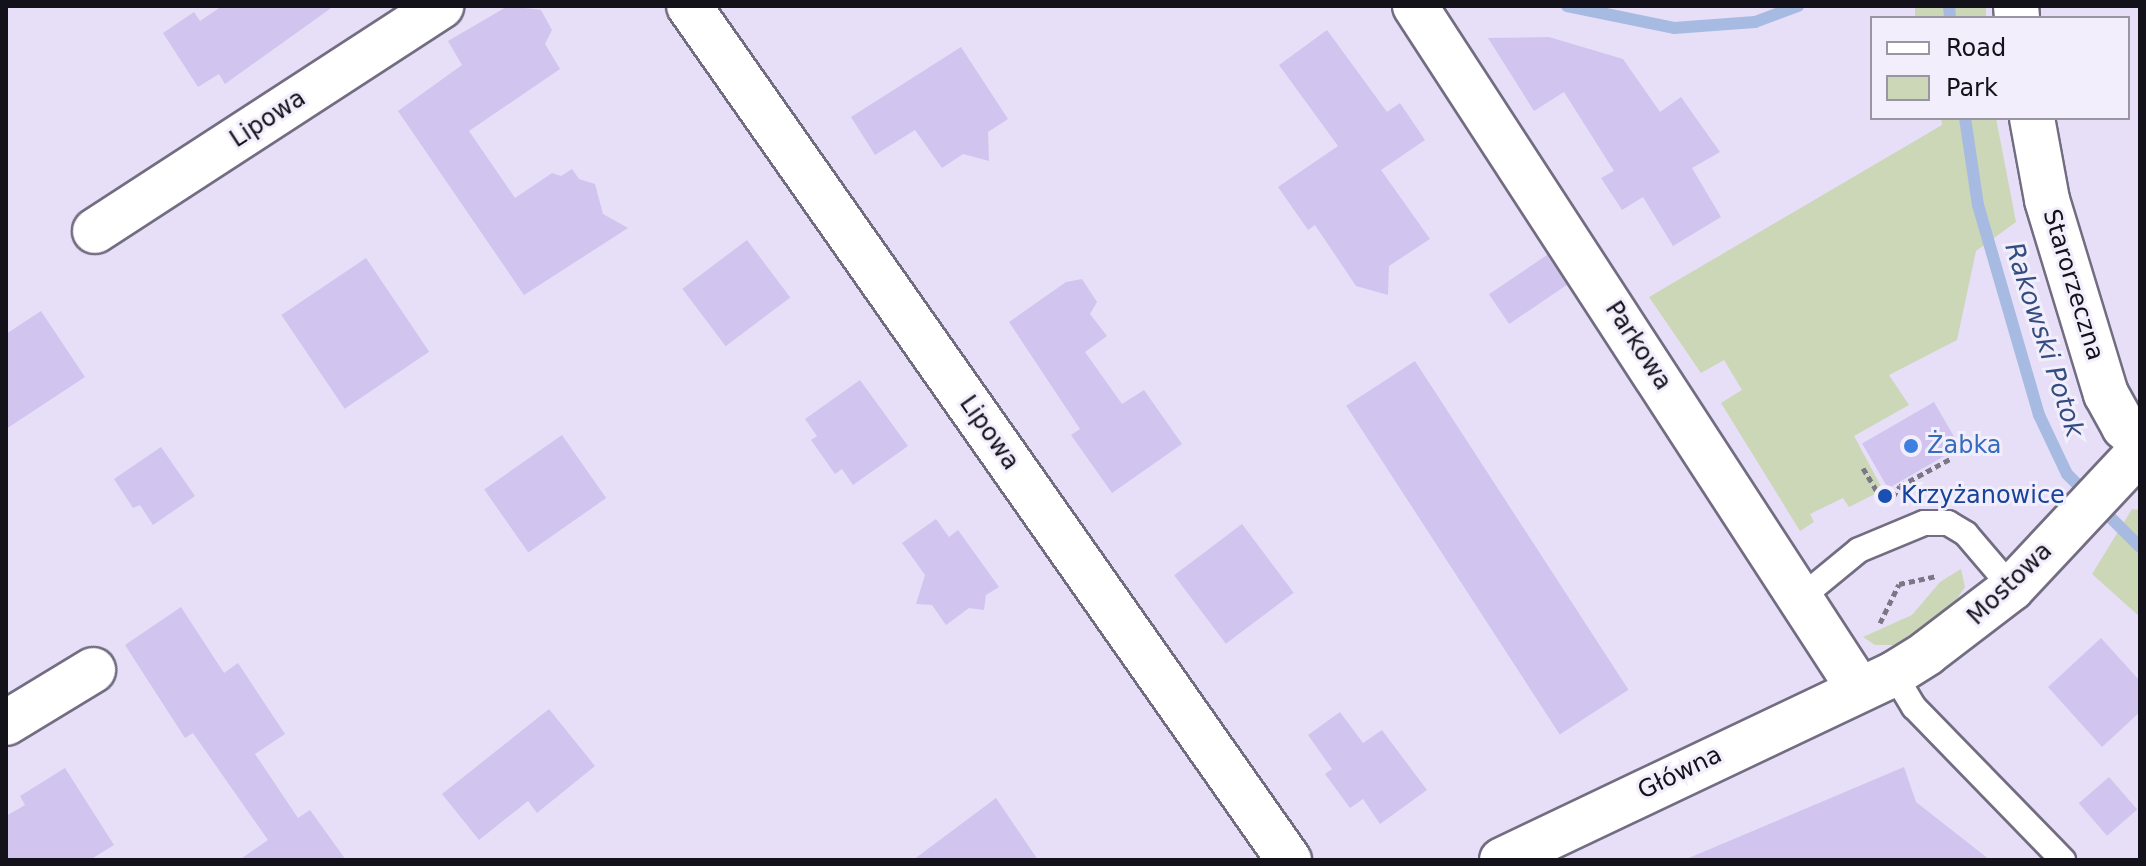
<!DOCTYPE html>
<meta charset="utf-8">
<style>
body{margin:0}
#map{position:relative;width:2146px;height:866px;overflow:hidden;background:#e6dff7;font-family:"DejaVu Sans",sans-serif}
div>[style]{position:absolute}
.green>*{inset:0;background:#cbd7b7;transform-origin:0 0}
.stream>*{height:12px;margin:-6px;padding:0 6px;transform-origin:6px;border-radius:6px;background:#a7bbe2}
.building>*{inset:0;background:#d1c5ef;transform-origin:0 0}
.path>*{height:5px;margin-top:-2.5px;transform-origin:0;background:repeating-linear-gradient(90deg,#7c7787 0 6px,transparent 0 10px)}
.roads{filter:drop-shadow(2px 0 #736d82) drop-shadow(-2px 0 #736d82) drop-shadow(0 2px #736d82) drop-shadow(0 -2px #736d82)}
.service>*{height:24px;margin:-12px;padding:0 12px;transform-origin:12px;border-radius:12px;background:#fff}
.minor>*{height:44px;margin:-22px;padding:0 22px;transform-origin:22px;border-radius:22px;background:#fff}
.tertiary>*{height:44px;margin:-22px;padding:0 22px;transform-origin:22px;border-radius:22px;background:#fff}
.dots>*{width:22px;height:22px;translate:-50% -50%;box-sizing:border-box;border:4px solid #f2eefc;border-radius:50%}
span{translate:-50% -50%;white-space:nowrap;text-align:center;line-height:1.15;-webkit-text-stroke:6px #f2eefc;paint-order:stroke}
.street-label{font-size:24px;color:#131119}
.shop-label{font-size:24px;color:#366cbe}
.left{translate:0 -50%;text-align:left}
.transit-label{font-size:24px;color:#164399}
.water-label{font-size:26px;color:#344d80;font-style:italic}
.frame{position:absolute;inset:0;border:8px solid #131119;pointer-events:none}
.legend{position:absolute;left:1870px;top:16px;width:260px;height:104px;box-sizing:border-box;background:#f2eefc;border:2px solid #9996a1;margin:0;padding:10px 14px;list-style:none;font-size:24px;color:#131119}
.legend li{display:flex;align-items:center;gap:16px;height:40px}
.legend b{width:40px;border:2px solid #9996a1}
</style>
<div id="map">
<div class="green">
<div style="left:1915px;top:6px;width:71px;height:12px"></div>
<div style="clip-path:polygon(1941px 118px,1996px 118px,2016px 222px,1976px 251px,1957px 340px,1889px 375px,1909px 405px,1854px 436px,1883px 490px,1849px 507px,1843px 498px,1810px 514px,1814px 522px,1800px 531px,1721px 403px,1742px 390px,1724px 360px,1701px 373px,1649px 297px,1942px 125px)"></div>
<div style="clip-path:polygon(2132px 509px,2140px 510px,2140px 617px,2092px 574px)"></div>
<div style="clip-path:polygon(1961px 569px,1965px 587px,1948px 612px,1894px 645px,1875px 645px,1863px 637px,1912px 615px,1940px 582px)"></div>
</div>
<div class="stream">
<div style="left:1567px;top:6px;width:109px;rotate:11.6deg"></div>
<div style="left:1674px;top:28px;width:81px;rotate:-4.2deg"></div>
<div style="left:1755px;top:22px;width:46px;rotate:-20.4deg"></div>
<div style="left:1949px;top:6px;width:12px;rotate:85deg"></div>
<div style="left:1965px;top:118px;width:88px;rotate:81.5deg"></div>
<div style="left:1978px;top:205px;width:219px;rotate:73.8deg"></div>
<div style="left:2039px;top:415px;width:65px;rotate:64.6deg"></div>
<div style="left:2067px;top:474px;width:103px;rotate:45deg"></div>
</div>
<div class="building">
<div style="clip-path:polygon(222px 6px,334px 6px,225px 84px,219px 74px,198px 87px,163px 33px,194px 12px,200px 21px)"></div>
<div style="clip-path:polygon(508px 6px,541px 10px,552px 30px,545px 44px,560px 69px,469px 131px,515px 198px,552px 173px,561px 176px,572px 169px,579px 179px,595px 184px,603px 214px,628px 228px,524px 295px,398px 111px,462px 65px,448px 41px)"></div>
<div style="clip-path:polygon(1327px 30px,1387px 112px,1400px 103px,1425px 140px,1381px 170px,1430px 239px,1389px 266px,1388px 295px,1356px 286px,1315px 225px,1308px 230px,1278px 187px,1338px 146px,1279px 65px)"></div>
<div style="clip-path:polygon(1549px 37px,1623px 59px,1660px 112px,1681px 97px,1720px 152px,1692px 168px,1721px 217px,1673px 246px,1643px 197px,1622px 210px,1601px 178px,1614px 171px,1564px 92px,1534px 111px,1488px 38px)"></div>
<div style="clip-path:polygon(961px 47px,1008px 119px,988px 132px,989px 161px,963px 154px,942px 168px,915px 130px,875px 155px,851px 117px)"></div>
<div style="left:747px;top:240px;width:72px;height:81px;rotate:53deg"></div>
<div style="left:1547px;top:255px;width:36px;height:70px;rotate:56deg"></div>
<div style="left:366px;top:258px;width:113px;height:102px;rotate:56deg"></div>
<div style="clip-path:polygon(1082px 279px,1097px 302px,1090px 314px,1107px 336px,1085px 352px,1122px 404px,1144px 390px,1182px 444px,1112px 493px,1071px 435px,1080px 429px,1009px 322px,1066px 282px)"></div>
<div style="clip-path:polygon(41px 311px,85px 377px,6px 429px,6px 334px)"></div>
<div style="left:1415px;top:361px;width:392px;height:82px;rotate:57deg"></div>
<div style="clip-path:polygon(860px 380px,908px 446px,853px 485px,842px 469px,835px 474px,811px 440px,817px 436px,805px 419px)"></div>
<div style="left:1934px;top:402px;width:52px;height:83px;rotate:60deg"></div>
<div style="left:562px;top:435px;width:77px;height:95px;rotate:55deg"></div>
<div style="clip-path:polygon(161px 447px,195px 496px,153px 525px,140px 505px,133px 508px,114px 479px)"></div>
<div style="clip-path:polygon(936px 519px,949px 537px,958px 530px,999px 587px,986px 595px,984px 610px,969px 608px,946px 625px,932px 605px,916px 604px,925px 575px,902px 543px)"></div>
<div style="left:1242px;top:524px;width:86px;height:85px;rotate:53deg"></div>
<div style="clip-path:polygon(181px 607px,224px 673px,238px 663px,285px 734px,255px 754px,298px 818px,310px 810px,346px 860px,239px 860px,268px 840px,193px 733px,185px 738px,125px 645px)"></div>
<div style="clip-path:polygon(2101px 638px,2140px 681px,2140px 712px,2102px 747px,2048px 687px)"></div>
<div style="clip-path:polygon(549px 709px,595px 766px,537px 813px,528px 801px,479px 840px,442px 794px)"></div>
<div style="clip-path:polygon(1340px 712px,1363px 743px,1382px 730px,1427px 790px,1380px 824px,1363px 799px,1350px 808px,1325px 774px,1332px 769px,1308px 735px)"></div>
<div style="clip-path:polygon(1904px 767px,1916px 802px,1990px 860px,1684px 860px)"></div>
<div style="clip-path:polygon(65px 768px,114px 845px,90px 860px,6px 860px,6px 816px,25px 805px,20px 796px)"></div>
<div style="left:2109px;top:777px;width:43px;height:40px;rotate:49deg"></div>
<div style="clip-path:polygon(996px 798px,1038px 860px,913px 860px)"></div>
</div>
<div class="path">
<div style="left:1863px;top:468px;width:41px;rotate:59deg"></div>
<div style="left:1893px;top:497px;width:13px;rotate:-58deg"></div>
<div style="left:1900px;top:486px;width:57px;rotate:-28.4deg"></div>
<div style="left:1880px;top:623px;width:43px;rotate:-64deg"></div>
<div style="left:1899px;top:584px;width:39px;rotate:-12deg"></div>
</div>
<div class="roads">
<div class="service">
<div style="left:1803px;top:596px;width:72px;rotate:-39.4deg"></div>
<div style="left:1859px;top:550px;width:70px;rotate:-22.6deg"></div>
<div style="left:1924px;top:523px;width:24px"></div>
<div style="left:1948px;top:523px;width:21px;rotate:31deg"></div>
<div style="left:1966px;top:534px;width:71px;rotate:49.6deg"></div>
<div style="left:1894px;top:674px;width:39px;rotate:59deg"></div>
<div style="left:1914px;top:707px;width:214px;rotate:45.8deg"></div>
</div>
<div class="minor">
<div style="left:689px;top:6px;width:1044px;rotate:54.91deg"></div>
<div style="left:1415px;top:6px;width:815px;rotate:56.97deg"></div>
<div style="left:2016px;top:6px;width:12px;rotate:85deg"></div>
<div style="left:2032px;top:118px;width:83px;rotate:79.6deg"></div>
<div style="left:2047px;top:200px;width:203px;rotate:73.1deg"></div>
<div style="left:2106px;top:394px;width:38px;rotate:61deg"></div>
<div style="left:2124px;top:427px;width:21px;rotate:41deg"></div>
<div style="left:95px;top:231px;width:413px;rotate:-33deg"></div>
<div style="left:6px;top:723px;width:102px;rotate:-31.3deg"></div>
</div>
<div class="tertiary">
<div style="left:1502px;top:860px;width:434px;rotate:-25.4deg"></div>
<div style="left:1894px;top:674px;width:39px;rotate:-32deg"></div>
<div style="left:1927px;top:653px;width:107px;rotate:-37.4deg"></div>
<div style="left:2012px;top:588px;width:187px;rotate:-46.9deg"></div>
</div>
</div>
<div class="dots">
<div style="left:1911px;top:446px;background:#3f7fe0"></div>
<div style="left:1885px;top:496px;background:#1a4fb4"></div>
</div>
<div class="street-label">
<span style="left:268px;top:119px;rotate:-33deg">Lipowa</span>
<span style="left:2073px;top:285px;rotate:73deg">Starorzeczna</span>
<span style="left:1638px;top:346px;rotate:57deg">Parkowa</span>
<span style="left:989px;top:433px;rotate:55deg">Lipowa</span>
<span style="left:2010px;top:584px;rotate:-44deg">Mostowa</span>
<span style="left:1680px;top:773px;rotate:-26deg">Główna</span>
</div>
<div class="shop-label">
<span class="left" style="left:1927px;top:446px">Żabka</span>
</div>
<div class="transit-label">
<span class="left" style="left:1901px;top:496px">Krzyżanowice</span>
</div>
<div class="water-label">
<span style="left:2044px;top:340px;rotate:72deg">Rakowski Potok</span>
</div>
<div class="frame"></div>
<ul class="legend">
<li><b style="height:10px;background:#fff"></b>Road</li>
<li><b style="height:22px;background:#cbd7b7"></b>Park</li>
</ul>
</div>
